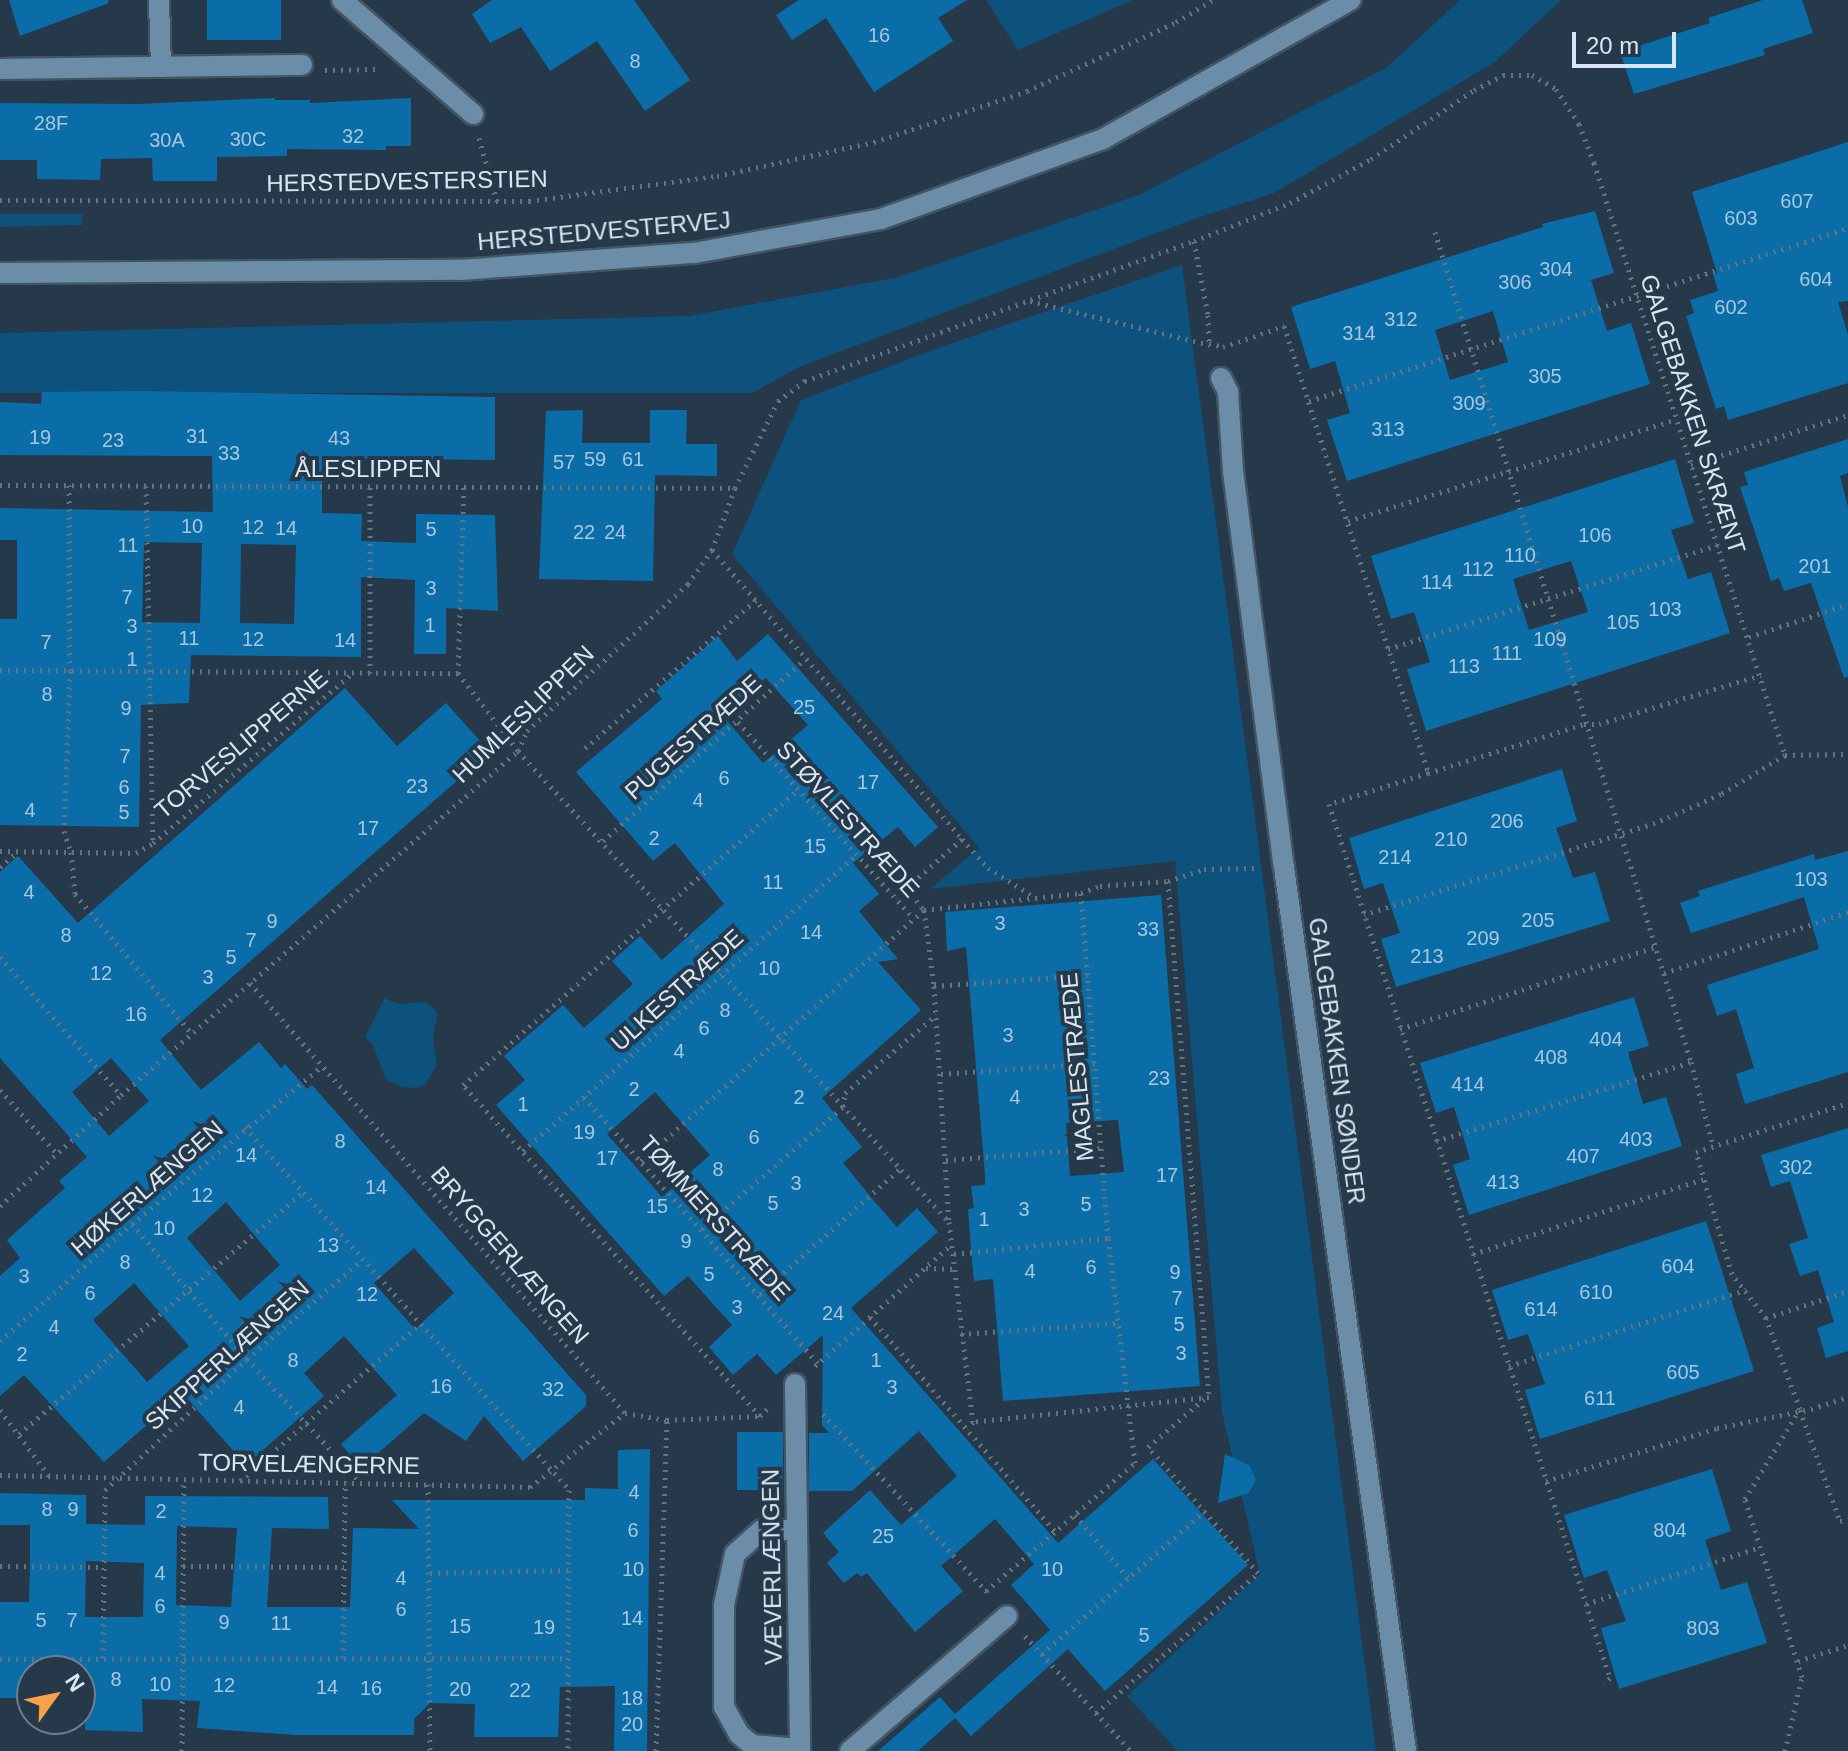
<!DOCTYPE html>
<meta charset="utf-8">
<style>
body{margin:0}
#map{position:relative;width:1848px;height:1751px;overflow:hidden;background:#25394a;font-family:Arial,sans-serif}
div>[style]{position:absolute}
.green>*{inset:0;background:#0d517d}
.building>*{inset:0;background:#0b6da8;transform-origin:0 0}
.path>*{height:5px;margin-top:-2.5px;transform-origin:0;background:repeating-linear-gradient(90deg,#627382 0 2px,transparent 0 8px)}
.roads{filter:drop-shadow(2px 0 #425565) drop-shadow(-2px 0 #425565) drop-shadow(0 2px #425565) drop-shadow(0 -2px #425565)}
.minor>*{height:20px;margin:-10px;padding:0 10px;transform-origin:10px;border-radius:10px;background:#6c8da8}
span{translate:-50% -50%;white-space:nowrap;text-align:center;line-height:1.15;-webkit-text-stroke:8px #25394a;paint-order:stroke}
.number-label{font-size:20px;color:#a6c7de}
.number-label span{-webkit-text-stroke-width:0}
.street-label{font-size:24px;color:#d9e5f0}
.north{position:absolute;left:16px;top:1655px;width:80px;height:80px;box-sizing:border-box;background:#25394a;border:2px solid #6d7e8c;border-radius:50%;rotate:57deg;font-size:22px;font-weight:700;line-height:32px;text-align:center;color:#d9e5f0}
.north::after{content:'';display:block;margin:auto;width:28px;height:36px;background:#f7a149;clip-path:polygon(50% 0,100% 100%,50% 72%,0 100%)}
.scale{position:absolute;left:1572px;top:32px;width:104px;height:36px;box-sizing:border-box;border:4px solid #d9e5f0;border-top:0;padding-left:10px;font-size:24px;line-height:28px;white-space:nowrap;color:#d9e5f0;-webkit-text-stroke:6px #25394a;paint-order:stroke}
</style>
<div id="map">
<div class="green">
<div style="clip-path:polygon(986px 0,1133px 0,1018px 50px)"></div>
<div style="clip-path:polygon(1460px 0,1561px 0,1495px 62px,1274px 193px,1197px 218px,801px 366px,752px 393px,0 393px,0 333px,689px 316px,899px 277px,1139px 195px,1386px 68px)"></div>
<div style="clip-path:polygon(0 214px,82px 214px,82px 225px,0 227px)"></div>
<div style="clip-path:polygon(1182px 265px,1256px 826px,1376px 1751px,1178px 1751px,1127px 1696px,1260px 1574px,1222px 1412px,1175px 861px,930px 889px,979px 848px,732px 554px,801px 400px,938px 348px)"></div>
<div style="clip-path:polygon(385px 998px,397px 1004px,426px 1002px,438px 1013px,433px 1037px,437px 1065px,425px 1084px,416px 1088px,402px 1087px,386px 1080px,373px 1045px,365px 1037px)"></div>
</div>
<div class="building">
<div style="clip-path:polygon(9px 0,108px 0,109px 3px,20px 36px)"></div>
<div style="left:207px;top:0;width:74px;height:40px"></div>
<div style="clip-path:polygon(492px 0,634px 0,690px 80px,645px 111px,597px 41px,550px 71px,521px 27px,490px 43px,472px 14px)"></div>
<div style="clip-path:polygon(799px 0,967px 0,938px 18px,953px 41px,874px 92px,826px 18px,792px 40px,776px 15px)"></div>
<div style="clip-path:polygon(1763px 0,1802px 0,1813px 33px,1763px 49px,1765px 55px,1634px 94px,1620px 52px,1710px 23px,1708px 18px)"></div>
<div style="clip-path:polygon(275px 98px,275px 100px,310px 100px,310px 103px,411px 98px,411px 146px,386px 146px,386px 150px,287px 149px,287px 156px,217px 157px,217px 181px,153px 181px,152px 158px,101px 159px,100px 180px,37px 179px,37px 160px,0 160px,0 103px,139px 104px)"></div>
<div style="clip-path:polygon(1848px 142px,1848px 301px,1838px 302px,1848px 335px,1848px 383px,1728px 420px,1724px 406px,1716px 409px,1686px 316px,1694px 313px,1690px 300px,1718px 291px,1713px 274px,1717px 273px,1692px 192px)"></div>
<div style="clip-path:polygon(evenodd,1595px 211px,1614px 273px,1591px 280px,1607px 331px,1631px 323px,1650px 384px,1347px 481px,1327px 420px,1350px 413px,1335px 361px,1310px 369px,1291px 307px,1543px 227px,1542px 224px,1595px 211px,1493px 311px,1508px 362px,1450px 380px,1435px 330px,1493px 311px)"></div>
<div style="clip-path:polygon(evenodd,137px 391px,495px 397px,495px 460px,322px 458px,322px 513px,362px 514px,361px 541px,416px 543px,416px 514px,495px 515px,498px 611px,446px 608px,446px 654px,414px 654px,415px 580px,361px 577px,361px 657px,191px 655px,189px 703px,141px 705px,139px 827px,0 825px,0 619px,17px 619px,17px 540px,0 540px,0 508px,213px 512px,212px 456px,0 455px,0 402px,41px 404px,42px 392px,137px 391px,144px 542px,202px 543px,200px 623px,142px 622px,144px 542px,137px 391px,241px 544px,296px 545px,294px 624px,240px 623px,241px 544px)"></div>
<div style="clip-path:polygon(583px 410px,582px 443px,650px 443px,650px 410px,687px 410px,686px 444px,717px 444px,717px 476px,655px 475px,653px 581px,539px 579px,546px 411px)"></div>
<div style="clip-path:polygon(1848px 439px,1848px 473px,1840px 476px,1848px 507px,1848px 677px,1844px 678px,1811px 583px,1784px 591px,1779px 578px,1771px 581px,1740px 487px,1748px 485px,1744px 472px)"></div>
<div style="clip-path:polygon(evenodd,1675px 459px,1694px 523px,1671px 530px,1688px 579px,1711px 572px,1730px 633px,1426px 731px,1407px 669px,1430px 662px,1414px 612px,1391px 619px,1371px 556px,1675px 459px,1571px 561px,1588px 612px,1529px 630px,1513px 579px,1571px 561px)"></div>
<div style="clip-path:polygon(evenodd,768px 634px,938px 827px,915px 847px,898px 827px,853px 863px,879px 894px,859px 911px,898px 959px,878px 962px,921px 1010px,822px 1098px,862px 1147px,843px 1163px,875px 1202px,897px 1227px,917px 1208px,938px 1232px,851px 1308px,1058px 1543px,1153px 1459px,1248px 1565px,1105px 1691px,1068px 1649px,971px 1736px,955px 1718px,918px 1751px,878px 1751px,940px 1697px,955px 1714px,1050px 1630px,1011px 1585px,1034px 1564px,995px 1519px,941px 1566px,963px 1591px,915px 1632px,867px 1573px,861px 1577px,857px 1573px,844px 1583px,827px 1563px,839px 1552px,823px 1533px,870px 1490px,901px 1525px,957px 1476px,919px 1431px,852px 1491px,809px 1491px,809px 1433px,829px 1433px,822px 1425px,823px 1335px,776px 1375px,757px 1354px,733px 1375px,709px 1347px,732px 1325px,688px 1276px,664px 1296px,496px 1105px,525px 1080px,504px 1056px,540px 1025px,563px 1005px,584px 1028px,633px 984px,612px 961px,640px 936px,662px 960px,724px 904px,675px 843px,653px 861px,576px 772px,662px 699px,656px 691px,718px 636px,737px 661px,768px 634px,766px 678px,808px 725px,763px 763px,723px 716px,766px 678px,768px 634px,655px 1092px,710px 1155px,662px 1197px,607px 1134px,655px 1092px)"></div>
<div style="clip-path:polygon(evenodd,345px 688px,397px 746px,446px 703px,490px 752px,160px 1040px,201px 1090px,259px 1042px,281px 1068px,285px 1064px,307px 1089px,312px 1085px,586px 1395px,586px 1406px,523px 1461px,484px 1416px,466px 1441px,424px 1413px,361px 1468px,341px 1444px,397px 1395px,344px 1336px,304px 1373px,324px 1396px,246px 1465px,183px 1394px,104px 1462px,24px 1375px,0 1396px,0 1276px,20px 1258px,7px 1240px,65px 1188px,59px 1181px,87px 1157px,0 1058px,0 872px,18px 856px,78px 923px,345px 688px,111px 1058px,149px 1101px,109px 1136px,72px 1092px,111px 1058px,345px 688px,226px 1202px,280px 1265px,240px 1301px,187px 1238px,226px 1202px,345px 688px,414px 1248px,454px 1293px,415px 1329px,374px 1283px,414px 1248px,345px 688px,134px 1283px,189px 1346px,147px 1382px,93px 1320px,134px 1283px)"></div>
<div style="clip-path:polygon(1562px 769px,1577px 821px,1556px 828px,1573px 878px,1595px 872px,1610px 921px,1396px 987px,1381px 939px,1400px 933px,1383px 883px,1364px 889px,1349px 838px)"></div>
<div style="clip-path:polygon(1848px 851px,1848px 1072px,1745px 1104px,1736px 1074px,1754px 1068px,1736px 1009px,1717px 1016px,1707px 985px,1819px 949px,1804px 897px,1691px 933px,1680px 903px,1700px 896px,1698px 891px,1814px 854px,1815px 860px)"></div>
<div style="clip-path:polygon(evenodd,1161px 895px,1200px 1386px,1003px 1401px,993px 1279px,974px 1281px,972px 1261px,968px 1209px,974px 1208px,971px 1186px,985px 1185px,985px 1175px,966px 947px,947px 951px,945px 912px,1161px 895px,1118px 1120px,1124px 1172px,1070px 1176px,1066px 1123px,1118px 1120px)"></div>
<div style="clip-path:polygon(1634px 997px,1649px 1046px,1628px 1052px,1643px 1104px,1666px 1097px,1682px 1146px,1469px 1215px,1453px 1165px,1470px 1159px,1454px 1107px,1436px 1113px,1420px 1063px)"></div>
<div style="clip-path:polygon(1848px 1128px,1848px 1351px,1826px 1358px,1817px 1328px,1834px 1322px,1818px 1270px,1800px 1276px,1789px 1244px,1808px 1238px,1790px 1181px,1771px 1187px,1761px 1155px)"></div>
<div style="clip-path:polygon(1706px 1221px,1754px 1371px,1540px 1439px,1525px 1390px,1545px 1384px,1528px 1334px,1508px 1340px,1492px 1290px)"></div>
<div style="left:737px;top:1432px;width:46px;height:58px"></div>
<div style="clip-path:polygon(evenodd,650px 1449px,647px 1751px,614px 1751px,615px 1686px,560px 1687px,558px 1737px,474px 1737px,475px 1704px,430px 1703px,414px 1719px,414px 1735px,295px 1735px,197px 1728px,200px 1701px,142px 1699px,143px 1732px,85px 1730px,86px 1699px,80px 1699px,80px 1671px,32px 1671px,32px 1698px,0 1698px,0 1602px,29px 1602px,30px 1562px,30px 1525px,0 1525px,0 1493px,86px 1495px,86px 1524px,145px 1525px,145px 1496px,328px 1497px,329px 1529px,272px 1528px,267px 1607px,350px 1607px,353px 1528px,419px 1529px,392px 1500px,585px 1500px,585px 1488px,618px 1489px,618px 1450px,650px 1449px,177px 1526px,237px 1528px,231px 1607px,176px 1605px,177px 1526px,650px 1449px,86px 1561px,144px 1563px,143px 1617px,85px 1617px,86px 1561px)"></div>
<div style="clip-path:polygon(1225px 1454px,1249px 1465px,1256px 1479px,1249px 1493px,1218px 1503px)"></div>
<div style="clip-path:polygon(1712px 1469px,1731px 1531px,1705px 1540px,1721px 1590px,1747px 1582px,1767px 1643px,1619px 1689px,1601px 1628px,1626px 1621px,1607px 1570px,1584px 1578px,1564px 1515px)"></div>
</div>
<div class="path">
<div style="left:325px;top:70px;width:54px;rotate:-1.1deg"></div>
<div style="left:479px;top:138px;width:66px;rotate:74.1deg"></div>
<div style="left:0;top:200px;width:529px;rotate:0.11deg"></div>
<div style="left:529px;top:201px;width:190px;rotate:-7.6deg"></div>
<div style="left:717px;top:176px;width:161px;rotate:-12.2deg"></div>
<div style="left:874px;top:142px;width:161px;rotate:-18.4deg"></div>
<div style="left:1027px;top:91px;width:164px;rotate:-24.8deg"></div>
<div style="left:1176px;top:22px;width:42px;rotate:-31.4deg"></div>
<div style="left:1435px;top:232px;width:869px;rotate:72.86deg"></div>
<div style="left:1691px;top:1062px;width:87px;rotate:75.3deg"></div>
<div style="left:1194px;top:241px;width:75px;rotate:79.3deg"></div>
<div style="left:1208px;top:315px;width:28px;rotate:88deg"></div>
<div style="left:1209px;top:343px;width:15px;rotate:16deg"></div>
<div style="left:1223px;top:347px;width:65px;rotate:-19deg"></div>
<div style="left:1284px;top:326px;width:470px;rotate:72.1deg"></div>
<div style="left:1428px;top:773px;width:164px;rotate:-17.4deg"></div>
<div style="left:1584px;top:724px;width:15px"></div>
<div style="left:1599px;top:724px;width:169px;rotate:-16.8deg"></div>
<div style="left:1030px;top:301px;width:185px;rotate:13.7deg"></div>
<div style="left:1309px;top:401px;width:566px;rotate:-17.79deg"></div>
<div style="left:1691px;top:465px;width:165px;rotate:-17.7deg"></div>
<div style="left:0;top:485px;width:735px;rotate:0.23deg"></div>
<div style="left:69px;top:485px;width:186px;rotate:89.7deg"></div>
<div style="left:70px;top:671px;width:160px;rotate:92.1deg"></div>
<div style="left:64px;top:831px;width:22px;rotate:72deg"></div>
<div style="left:71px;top:852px;width:42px;rotate:84.6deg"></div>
<div style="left:75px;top:894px;width:182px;rotate:50.1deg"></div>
<div style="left:146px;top:486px;width:357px;rotate:88.9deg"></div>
<div style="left:1348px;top:521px;width:342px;rotate:-17.2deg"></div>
<div style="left:712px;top:550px;width:382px;rotate:49.1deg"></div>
<div style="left:962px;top:839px;width:88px;rotate:138.7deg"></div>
<div style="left:1749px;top:637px;width:104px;rotate:-18.4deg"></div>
<div style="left:1388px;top:649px;width:346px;rotate:-17.5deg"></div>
<div style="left:0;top:670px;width:458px;rotate:0.4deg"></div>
<div style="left:370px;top:673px;width:186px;rotate:-90deg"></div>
<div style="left:458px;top:673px;width:98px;rotate:52.4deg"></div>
<div style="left:518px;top:751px;width:638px;rotate:47.54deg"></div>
<div style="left:458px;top:673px;width:186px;rotate:-88.2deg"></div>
<div style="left:738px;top:722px;width:264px;rotate:48.2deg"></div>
<div style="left:585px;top:748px;width:226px;rotate:-40.9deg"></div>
<div style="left:1785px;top:755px;width:63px;rotate:-0.9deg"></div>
<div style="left:1428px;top:773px;width:104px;rotate:162.6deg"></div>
<div style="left:1329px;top:804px;width:918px;rotate:72.18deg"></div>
<div style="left:1610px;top:1678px;width:8px;rotate:140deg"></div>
<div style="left:962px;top:839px;width:39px;rotate:48deg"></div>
<div style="left:988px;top:868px;width:57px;rotate:32deg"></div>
<div style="left:603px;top:841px;width:272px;rotate:-42deg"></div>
<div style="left:0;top:851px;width:136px;rotate:0.8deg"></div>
<div style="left:136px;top:853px;width:20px;rotate:-30deg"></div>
<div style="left:153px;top:843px;width:262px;rotate:-40.4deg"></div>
<div style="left:0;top:867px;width:23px;rotate:-41deg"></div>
<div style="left:1168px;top:881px;width:38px;rotate:-18deg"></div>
<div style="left:1204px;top:869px;width:53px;rotate:-1.1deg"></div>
<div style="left:906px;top:888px;width:28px;rotate:51deg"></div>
<div style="left:924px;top:910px;width:77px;rotate:82.5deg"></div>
<div style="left:934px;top:986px;width:236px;rotate:86.4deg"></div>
<div style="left:949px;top:1222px;width:201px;rotate:83.2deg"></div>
<div style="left:973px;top:1422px;width:8px;rotate:135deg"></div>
<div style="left:0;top:957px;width:184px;rotate:48.8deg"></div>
<div style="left:1664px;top:973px;width:194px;rotate:-18.3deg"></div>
<div style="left:250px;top:983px;width:571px;rotate:48.91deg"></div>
<div style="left:625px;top:1413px;width:43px;rotate:9.5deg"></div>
<div style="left:667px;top:1420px;width:93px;rotate:-2.5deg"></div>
<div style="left:760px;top:1416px;width:13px;rotate:-45deg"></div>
<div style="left:934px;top:986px;width:154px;rotate:-4.1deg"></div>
<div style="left:1400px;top:1029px;width:269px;rotate:-17.8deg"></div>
<div style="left:941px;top:1074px;width:154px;rotate:-4.1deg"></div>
<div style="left:0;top:1090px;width:86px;rotate:48.3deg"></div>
<div style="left:584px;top:1097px;width:354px;rotate:48.7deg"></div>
<div style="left:245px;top:1127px;width:487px;rotate:48.2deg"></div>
<div style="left:569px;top:1490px;width:261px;rotate:90.2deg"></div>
<div style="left:1436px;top:1141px;width:267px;rotate:-17.2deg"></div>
<div style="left:523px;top:1151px;width:444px;rotate:-41.6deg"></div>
<div style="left:946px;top:1160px;width:155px;rotate:-4.4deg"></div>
<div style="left:641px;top:1161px;width:378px;rotate:-41.6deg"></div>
<div style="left:924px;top:910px;width:158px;rotate:-6.2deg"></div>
<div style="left:1081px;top:893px;width:20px;rotate:-20deg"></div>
<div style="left:1100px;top:886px;width:68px;rotate:-4.2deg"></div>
<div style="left:1168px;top:881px;width:518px;rotate:85.46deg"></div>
<div style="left:1209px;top:1397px;width:237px;rotate:174deg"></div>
<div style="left:0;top:1206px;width:164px;rotate:-42.5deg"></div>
<div style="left:121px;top:1095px;width:525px;rotate:-40.91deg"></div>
<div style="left:518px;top:751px;width:22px;rotate:-66deg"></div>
<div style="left:527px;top:731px;width:218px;rotate:-42.4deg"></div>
<div style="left:688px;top:584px;width:42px;rotate:-54.8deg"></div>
<div style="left:712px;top:550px;width:66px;rotate:-69.6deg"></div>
<div style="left:735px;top:488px;width:97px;rotate:-63.7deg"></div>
<div style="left:778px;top:401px;width:34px;rotate:-37deg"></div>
<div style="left:805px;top:381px;width:413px;rotate:-19.8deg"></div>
<div style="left:1194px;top:241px;width:103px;rotate:-21.6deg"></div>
<div style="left:1290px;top:203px;width:92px;rotate:-28.5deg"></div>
<div style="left:1371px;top:159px;width:124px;rotate:-33.8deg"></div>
<div style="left:1474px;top:90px;width:33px;rotate:-27deg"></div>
<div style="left:1503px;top:75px;width:29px"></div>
<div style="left:1532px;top:75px;width:28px;rotate:30deg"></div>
<div style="left:1556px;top:89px;width:42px;rotate:56.7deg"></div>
<div style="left:1579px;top:124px;width:42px;rotate:69deg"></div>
<div style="left:1594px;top:163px;width:622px;rotate:72.12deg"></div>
<div style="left:1785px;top:755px;width:75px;rotate:148.6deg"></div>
<div style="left:1721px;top:794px;width:72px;rotate:156.3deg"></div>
<div style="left:1655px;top:823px;width:305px;rotate:162.5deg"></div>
<div style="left:132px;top:1224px;width:177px;rotate:49.6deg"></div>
<div style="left:247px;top:1359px;width:166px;rotate:47.4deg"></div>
<div style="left:702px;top:1229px;width:186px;rotate:-40.9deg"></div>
<div style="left:843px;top:1107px;width:14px;rotate:-82deg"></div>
<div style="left:845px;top:1093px;width:120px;rotate:-40.6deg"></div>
<div style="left:954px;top:1254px;width:155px;rotate:-5.9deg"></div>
<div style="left:1473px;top:1254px;width:243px;rotate:-18deg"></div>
<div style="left:926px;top:1268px;width:29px;rotate:2deg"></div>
<div style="left:760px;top:1294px;width:188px;rotate:-41.8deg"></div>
<div style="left:870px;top:1317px;width:283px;rotate:49.2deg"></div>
<div style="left:1766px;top:1318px;width:86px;rotate:-18.2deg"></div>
<div style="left:961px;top:1334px;width:156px;rotate:-4deg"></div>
<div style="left:0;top:1341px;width:176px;rotate:-41.6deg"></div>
<div style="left:132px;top:1224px;width:246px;rotate:-39.7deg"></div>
<div style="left:815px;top:1366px;width:183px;rotate:-41.7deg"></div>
<div style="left:1509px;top:1366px;width:249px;rotate:-17.8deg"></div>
<div style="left:0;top:1410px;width:82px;rotate:53.4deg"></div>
<div style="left:1800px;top:1410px;width:118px;rotate:70.2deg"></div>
<div style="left:1840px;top:1521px;width:8px;rotate:-14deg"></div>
<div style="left:823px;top:1414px;width:242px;rotate:47.3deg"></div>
<div style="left:760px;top:1416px;width:445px;rotate:-131.9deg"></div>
<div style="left:463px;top:1085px;width:446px;rotate:-41.4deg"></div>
<div style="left:19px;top:1434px;width:373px;rotate:-40.4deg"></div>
<div style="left:0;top:1475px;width:530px;rotate:1.3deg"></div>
<div style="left:530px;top:1487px;width:120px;rotate:-37.9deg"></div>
<div style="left:240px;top:1481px;width:239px;rotate:-41.1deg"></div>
<div style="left:1546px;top:1481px;width:179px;rotate:-17.2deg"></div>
<div style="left:1717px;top:1428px;width:96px;rotate:-11.4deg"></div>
<div style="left:1811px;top:1409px;width:39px;rotate:-18deg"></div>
<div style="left:428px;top:1484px;width:267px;rotate:89.6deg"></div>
<div style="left:1075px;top:1515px;width:84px;rotate:49.8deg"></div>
<div style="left:0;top:1566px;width:104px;rotate:0.6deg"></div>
<div style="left:183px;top:1566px;width:161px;rotate:0.4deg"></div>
<div style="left:430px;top:1573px;width:139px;rotate:-1.2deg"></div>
<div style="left:986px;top:1591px;width:196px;rotate:-40.7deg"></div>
<div style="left:1135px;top:1463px;width:227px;rotate:-96.8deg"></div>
<div style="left:1108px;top:1238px;width:346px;rotate:-94.5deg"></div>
<div style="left:1586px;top:1604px;width:183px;rotate:-18.1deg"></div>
<div style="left:1025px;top:1636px;width:156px;rotate:47.3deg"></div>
<div style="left:1042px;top:1654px;width:217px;rotate:-41.3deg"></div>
<div style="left:103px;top:1658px;width:168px;rotate:-89.3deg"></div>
<div style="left:105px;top:1490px;width:193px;rotate:-42.7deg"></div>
<div style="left:247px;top:1359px;width:152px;rotate:-40.7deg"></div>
<div style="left:343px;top:1658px;width:176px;rotate:-89.3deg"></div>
<div style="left:0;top:1659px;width:568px;rotate:-0.1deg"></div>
<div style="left:1798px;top:1661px;width:52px;rotate:-17.7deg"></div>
<div style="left:1096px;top:1713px;width:214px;rotate:-40.8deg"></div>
<div style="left:1258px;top:1573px;width:167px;rotate:-131.1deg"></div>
<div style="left:1148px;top:1447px;width:74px;rotate:-40.6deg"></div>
<div style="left:182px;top:1751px;width:270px;rotate:-89.6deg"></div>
<div style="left:656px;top:1751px;width:331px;rotate:-88.1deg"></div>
<div style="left:1785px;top:1751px;width:76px;rotate:-77.1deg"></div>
<div style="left:1802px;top:1677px;width:187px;rotate:-107.8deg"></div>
<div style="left:1745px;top:1499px;width:105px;rotate:-58.6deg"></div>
<div style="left:1800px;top:1409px;width:97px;rotate:-110.5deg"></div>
<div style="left:1766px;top:1318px;width:56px;rotate:-127.7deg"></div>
<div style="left:1732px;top:1274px;width:127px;rotate:-106.4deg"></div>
<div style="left:1696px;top:1152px;width:160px;rotate:-17.9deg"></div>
</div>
<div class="roads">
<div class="minor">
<div style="left:159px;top:0;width:67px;rotate:88.3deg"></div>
<div style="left:342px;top:0;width:174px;rotate:41deg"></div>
<div style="left:0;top:69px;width:302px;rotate:-0.8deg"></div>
<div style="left:0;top:273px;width:460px;rotate:-0.4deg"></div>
<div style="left:460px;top:270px;width:235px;rotate:-4.2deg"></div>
<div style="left:694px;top:253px;width:190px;rotate:-10.3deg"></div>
<div style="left:881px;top:219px;width:236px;rotate:-19.8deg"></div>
<div style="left:1103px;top:139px;width:284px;rotate:-29.3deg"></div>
<div style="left:1221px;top:378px;width:16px;rotate:63deg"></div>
<div style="left:1228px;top:392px;width:79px;rotate:86.4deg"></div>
<div style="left:1233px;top:471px;width:399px;rotate:82.7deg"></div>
<div style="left:1284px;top:867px;width:892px;rotate:82.14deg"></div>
<div style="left:795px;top:1384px;width:365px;rotate:89.2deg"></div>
<div style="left:800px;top:1749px;width:48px;rotate:-175.2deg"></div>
<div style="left:752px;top:1745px;width:17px;rotate:-140deg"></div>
<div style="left:739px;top:1734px;width:31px;rotate:-119deg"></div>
<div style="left:724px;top:1707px;width:102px;rotate:-90deg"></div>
<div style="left:724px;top:1605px;width:52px;rotate:-77.8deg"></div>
<div style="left:735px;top:1554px;width:36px;rotate:-42deg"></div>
<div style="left:762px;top:1530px;width:35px"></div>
<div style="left:850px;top:1751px;width:207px;rotate:-40.7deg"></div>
</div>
</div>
<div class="number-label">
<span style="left:879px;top:35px">16</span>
<span style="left:635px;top:61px">8</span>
<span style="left:51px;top:123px">28F</span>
<span style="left:353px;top:136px">32</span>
<span style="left:248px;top:139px">30C</span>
<span style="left:167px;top:140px">30A</span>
<span style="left:1797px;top:201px">607</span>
<span style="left:1741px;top:218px">603</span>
<span style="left:1556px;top:269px">304</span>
<span style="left:1816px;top:279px">604</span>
<span style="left:1515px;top:282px">306</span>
<span style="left:1731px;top:307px">602</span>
<span style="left:1401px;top:319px">312</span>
<span style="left:1359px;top:333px">314</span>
<span style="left:1545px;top:376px">305</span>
<span style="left:1469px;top:403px">309</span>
<span style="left:1388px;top:429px">313</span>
<span style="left:197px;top:436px">31</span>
<span style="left:40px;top:437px">19</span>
<span style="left:339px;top:438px">43</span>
<span style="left:113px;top:440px">23</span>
<span style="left:229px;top:453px">33</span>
<span style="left:595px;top:459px">59</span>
<span style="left:633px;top:459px">61</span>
<span style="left:564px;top:462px">57</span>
<span style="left:192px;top:526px">10</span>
<span style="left:253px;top:527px">12</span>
<span style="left:286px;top:528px">14</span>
<span style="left:431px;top:529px">5</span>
<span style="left:584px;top:532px">22</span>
<span style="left:615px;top:532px">24</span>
<span style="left:1595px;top:535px">106</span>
<span style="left:128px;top:545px">11</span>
<span style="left:1520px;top:555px">110</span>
<span style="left:1815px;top:566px">201</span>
<span style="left:1478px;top:569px">112</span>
<span style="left:1437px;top:582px">114</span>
<span style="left:431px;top:588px">3</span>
<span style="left:127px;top:597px">7</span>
<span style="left:1665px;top:609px">103</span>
<span style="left:1623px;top:622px">105</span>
<span style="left:430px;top:625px">1</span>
<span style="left:132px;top:626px">3</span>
<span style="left:189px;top:638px">11</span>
<span style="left:253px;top:639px">12</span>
<span style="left:1550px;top:639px">109</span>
<span style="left:345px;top:640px">14</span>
<span style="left:46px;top:642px">7</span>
<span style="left:1507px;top:653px">111</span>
<span style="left:132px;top:659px">1</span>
<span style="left:1464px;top:666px">113</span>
<span style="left:47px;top:694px">8</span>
<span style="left:804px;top:707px">25</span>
<span style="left:126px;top:708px">9</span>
<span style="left:125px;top:756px">7</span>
<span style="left:724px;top:778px">6</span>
<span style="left:868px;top:782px">17</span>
<span style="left:417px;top:786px">23</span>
<span style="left:124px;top:787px">6</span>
<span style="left:698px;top:800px">4</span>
<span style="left:30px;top:810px">4</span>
<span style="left:124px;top:812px">5</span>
<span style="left:1507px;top:821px">206</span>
<span style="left:368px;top:828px">17</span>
<span style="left:654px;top:838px">2</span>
<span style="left:1451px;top:839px">210</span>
<span style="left:815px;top:846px">15</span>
<span style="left:1395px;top:857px">214</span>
<span style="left:1811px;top:879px">103</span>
<span style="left:773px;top:882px">11</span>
<span style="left:29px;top:892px">4</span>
<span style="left:1538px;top:920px">205</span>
<span style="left:272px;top:921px">9</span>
<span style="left:1000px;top:923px">3</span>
<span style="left:1148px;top:929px">33</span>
<span style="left:811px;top:932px">14</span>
<span style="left:66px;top:935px">8</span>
<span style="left:1483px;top:938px">209</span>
<span style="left:251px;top:940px">7</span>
<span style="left:1427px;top:956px">213</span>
<span style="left:231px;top:957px">5</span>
<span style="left:769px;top:968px">10</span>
<span style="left:101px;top:973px">12</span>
<span style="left:208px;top:977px">3</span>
<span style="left:725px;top:1010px">8</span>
<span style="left:136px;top:1014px">16</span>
<span style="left:704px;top:1028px">6</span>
<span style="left:1008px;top:1035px">3</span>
<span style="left:1606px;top:1039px">404</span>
<span style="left:679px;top:1051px">4</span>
<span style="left:1551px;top:1057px">408</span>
<span style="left:1159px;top:1078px">23</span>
<span style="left:1468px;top:1084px">414</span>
<span style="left:634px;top:1089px">2</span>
<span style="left:799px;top:1097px">2</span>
<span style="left:1015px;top:1097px">4</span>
<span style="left:523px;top:1104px">1</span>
<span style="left:584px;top:1132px">19</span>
<span style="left:754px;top:1137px">6</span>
<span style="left:1636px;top:1139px">403</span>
<span style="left:340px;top:1141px">8</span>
<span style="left:246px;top:1155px">14</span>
<span style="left:1583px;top:1156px">407</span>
<span style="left:607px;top:1158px">17</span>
<span style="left:1796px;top:1167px">302</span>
<span style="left:718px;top:1169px">8</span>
<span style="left:1167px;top:1175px">17</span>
<span style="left:1503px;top:1182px">413</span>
<span style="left:796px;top:1183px">3</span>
<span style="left:376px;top:1187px">14</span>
<span style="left:202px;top:1195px">12</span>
<span style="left:773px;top:1203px">5</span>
<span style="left:1086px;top:1204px">5</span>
<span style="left:657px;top:1206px">15</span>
<span style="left:1024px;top:1209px">3</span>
<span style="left:984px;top:1219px">1</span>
<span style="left:164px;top:1228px">10</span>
<span style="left:686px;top:1241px">9</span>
<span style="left:328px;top:1245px">13</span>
<span style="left:125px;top:1262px">8</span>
<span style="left:1678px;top:1266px">604</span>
<span style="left:1091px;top:1267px">6</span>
<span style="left:1030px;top:1271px">4</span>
<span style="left:1175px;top:1272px">9</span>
<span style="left:709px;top:1274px">5</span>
<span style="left:24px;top:1276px">3</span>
<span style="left:1596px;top:1292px">610</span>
<span style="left:90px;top:1293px">6</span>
<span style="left:367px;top:1294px">12</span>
<span style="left:1177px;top:1298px">7</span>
<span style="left:737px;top:1307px">3</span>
<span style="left:1541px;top:1309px">614</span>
<span style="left:833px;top:1313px">24</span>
<span style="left:1179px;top:1324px">5</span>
<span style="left:54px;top:1327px">4</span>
<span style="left:1181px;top:1353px">3</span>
<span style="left:22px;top:1354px">2</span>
<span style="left:293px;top:1360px">8</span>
<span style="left:876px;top:1360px">1</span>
<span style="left:1683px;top:1372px">605</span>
<span style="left:441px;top:1386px">16</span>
<span style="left:892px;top:1387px">3</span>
<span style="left:553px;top:1389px">32</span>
<span style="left:1600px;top:1398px">611</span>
<span style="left:239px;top:1407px">4</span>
<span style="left:634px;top:1492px">4</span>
<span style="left:47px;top:1509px">8</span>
<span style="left:73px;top:1509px">9</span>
<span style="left:161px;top:1511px">2</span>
<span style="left:633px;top:1530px">6</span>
<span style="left:1670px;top:1530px">804</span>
<span style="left:883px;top:1536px">25</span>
<span style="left:633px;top:1569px">10</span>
<span style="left:1052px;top:1569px">10</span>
<span style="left:160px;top:1573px">4</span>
<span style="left:401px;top:1578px">4</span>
<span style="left:160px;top:1606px">6</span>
<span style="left:401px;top:1609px">6</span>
<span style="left:632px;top:1618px">14</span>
<span style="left:41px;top:1620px">5</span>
<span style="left:72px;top:1620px">7</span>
<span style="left:224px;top:1622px">9</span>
<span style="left:281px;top:1623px">11</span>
<span style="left:460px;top:1626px">15</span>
<span style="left:544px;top:1627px">19</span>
<span style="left:1703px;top:1628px">803</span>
<span style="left:1144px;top:1635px">5</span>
<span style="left:116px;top:1679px">8</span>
<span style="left:160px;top:1684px">10</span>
<span style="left:224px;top:1685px">12</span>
<span style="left:327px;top:1687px">14</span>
<span style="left:371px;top:1688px">16</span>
<span style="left:460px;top:1689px">20</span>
<span style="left:520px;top:1690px">22</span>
<span style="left:632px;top:1698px">18</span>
<span style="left:632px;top:1724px">20</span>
</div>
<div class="street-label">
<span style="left:407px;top:181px;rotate:-1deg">HERSTEDVESTERSTIEN</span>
<span style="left:604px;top:231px;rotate:-5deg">HERSTEDVESTERVEJ</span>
<span style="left:1693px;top:414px;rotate:72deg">GALGEBAKKEN SKRÆNT</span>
<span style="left:368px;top:469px">ÅLESLIPPEN</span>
<span style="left:523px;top:714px;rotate:-44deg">HUMLESLIPPEN</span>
<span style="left:693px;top:737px;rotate:-42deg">PUGESTRÆDE</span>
<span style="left:241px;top:744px;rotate:-40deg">TORVESLIPPERNE</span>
<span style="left:848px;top:819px;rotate:48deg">STØVLESTRÆDE</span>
<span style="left:677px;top:990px;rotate:-42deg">ULKESTRÆDE</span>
<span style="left:1337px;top:1061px;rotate:82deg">GALGEBAKKEN SØNDER</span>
<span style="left:1077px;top:1067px;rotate:-95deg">MAGLESTRÆDE</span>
<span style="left:147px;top:1188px;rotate:-41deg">HØKERLÆNGEN</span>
<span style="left:715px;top:1218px;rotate:48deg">TØMMERSTRÆDE</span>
<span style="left:510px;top:1255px;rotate:49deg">BRYGGERLÆNGEN</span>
<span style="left:227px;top:1355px;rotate:-42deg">SKIPPERLÆNGEN</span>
<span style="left:309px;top:1464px;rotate:1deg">TORVELÆNGERNE</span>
<span style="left:772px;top:1567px;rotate:-91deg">VÆVERLÆNGEN</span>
</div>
<div class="north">N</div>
<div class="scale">20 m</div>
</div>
